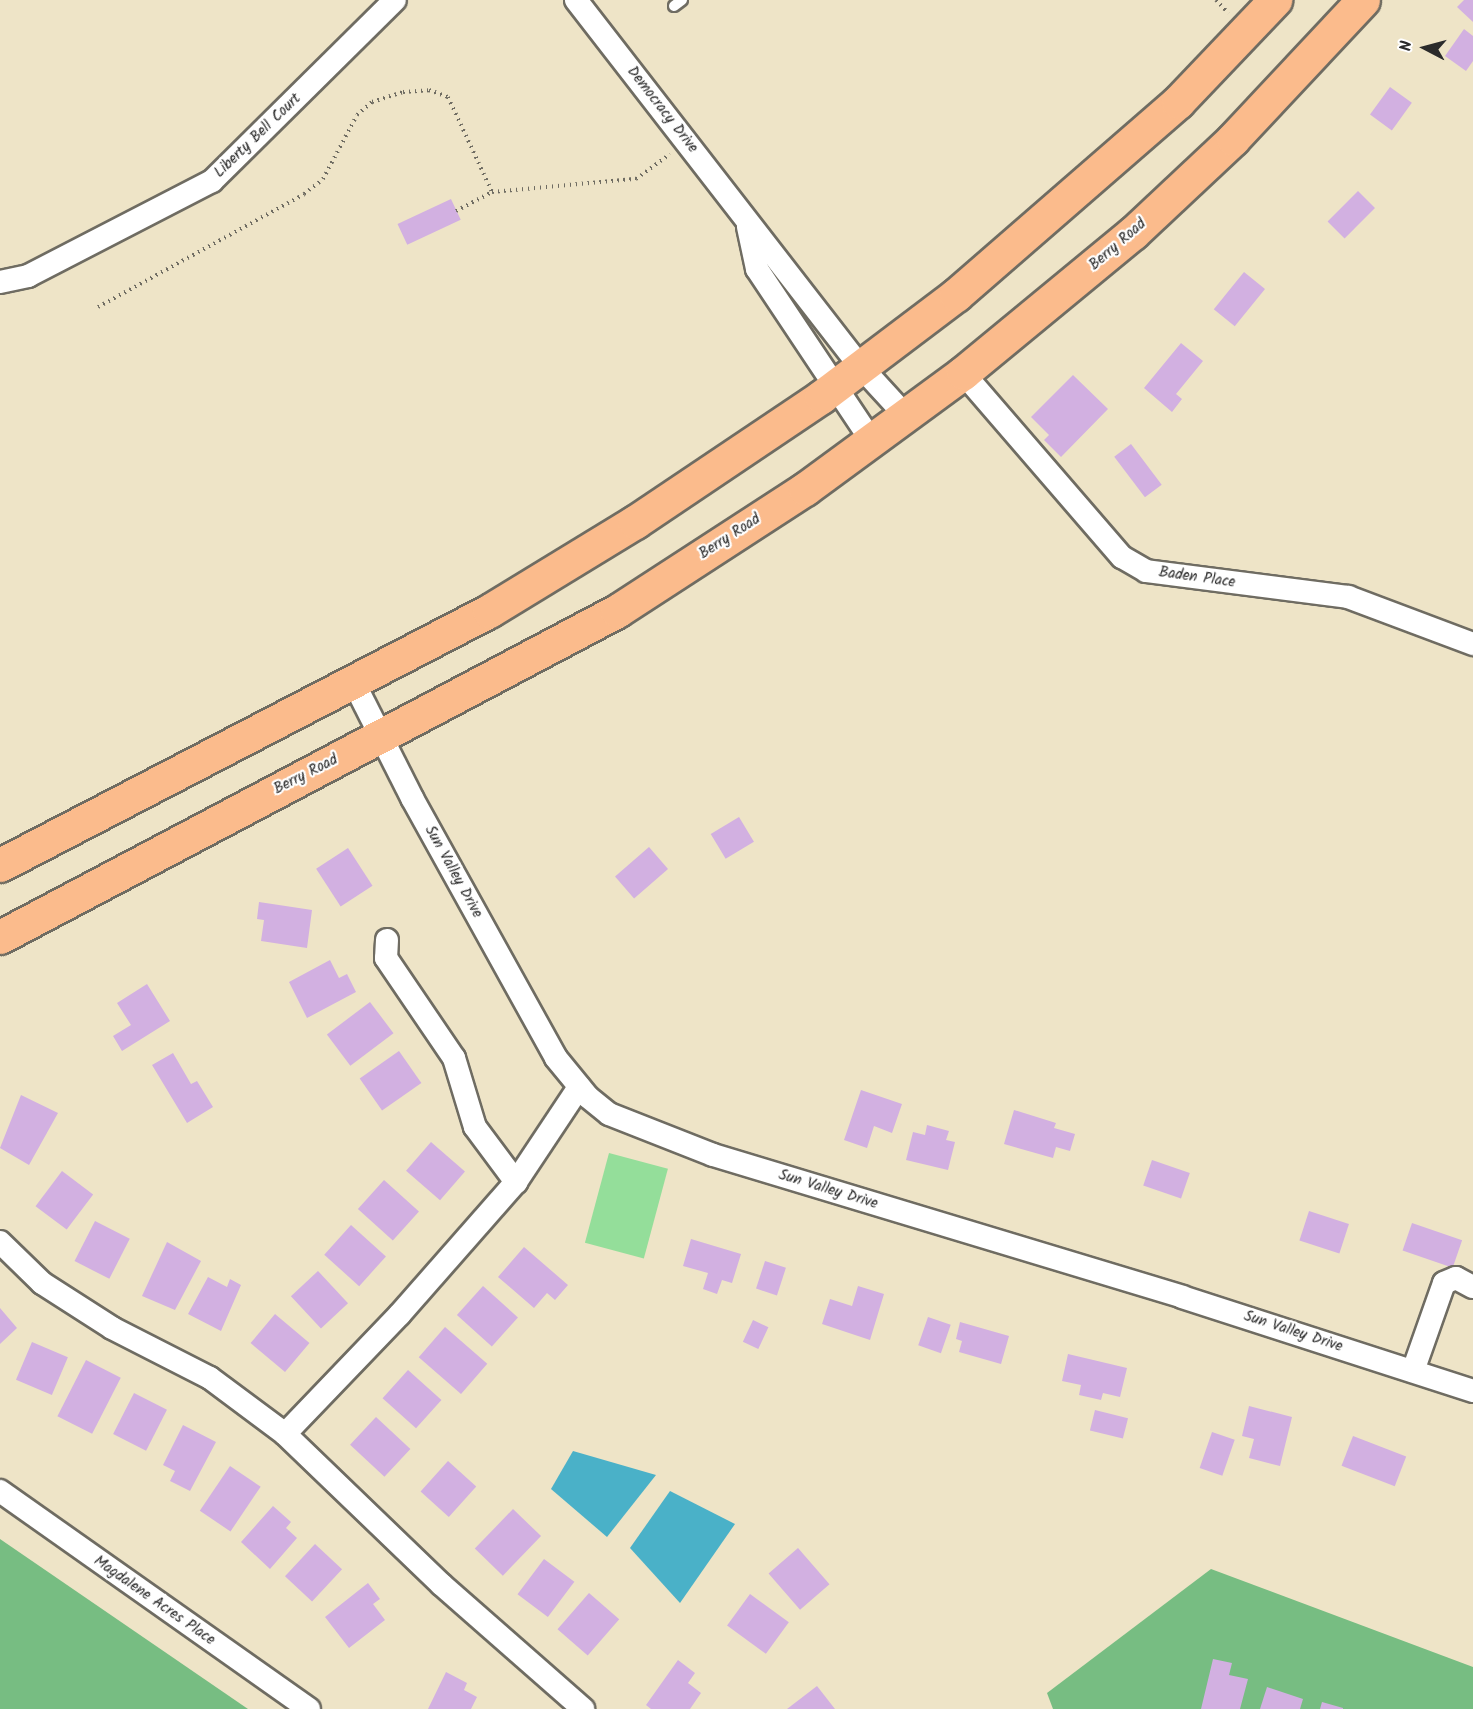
<!DOCTYPE html>
<style>
body{margin:0}
#map{position:relative;width:1473px;height:1709px;overflow:hidden;background:#eee4c7;font-family:Kalam,sans-serif}
div>[style]{position:absolute}
.green>*{inset:0;background:#94de9a;transform-origin:0 0}
.forest>*{inset:0;background:#77bd82}
.water>*{inset:0;background:#4ab1c8}
.building>*{inset:0;background:#d2b0e1;transform-origin:0 0}
.path>*{height:4px;margin-top:-2px;transform-origin:0;background:repeating-linear-gradient(90deg,#6f6c62 0 1.5px,transparent 0 6px)}
.roads{filter:drop-shadow(2px 0 #6f6c62) drop-shadow(-2px 0 #6f6c62) drop-shadow(0 2px #6f6c62) drop-shadow(0 -2px #6f6c62)}
.lane>*{height:10px;margin:-5px;padding:0 5px;transform-origin:5px;border-radius:5px;background:#fff}
.street>*{height:22px;margin:-11px;padding:0 11px;transform-origin:11px;border-radius:11px;background:#fff}
.highway>*{height:33px;margin:-16.5px;padding:0 16.5px;transform-origin:16.5px;border-radius:16.5px;background:#fbbb8c}
span{translate:-50% -50%;white-space:nowrap;text-align:center;line-height:1.15;-webkit-text-stroke:4.5px #fff;paint-order:stroke}
.street-label{font-size:15px;color:#2b2b2b}
.north{position:absolute;left:1395px;top:18px;width:60px;height:60px;-webkit-text-stroke:4px #fff;paint-order:stroke;rotate:276deg;font-size:16px;font-weight:700;line-height:24px;text-align:center;color:#2b2b2b}
.north::after{content:'';display:block;margin:auto;width:21px;height:27px;background:#2b2b2b;clip-path:polygon(50% 0,100% 100%,50% 72%,0 100%)}
</style>
<div id="map">
<div class="green">
<div style="left:609px;top:1153px;width:61px;height:93px;rotate:15deg"></div>
</div>
<div class="forest">
<div style="clip-path:polygon(0 1539px,248px 1709px,0 1709px)"></div>
<div style="clip-path:polygon(1211px 1569px,1473px 1667px,1473px 1709px,1053px 1709px,1047px 1693px)"></div>
</div>
<div class="water">
<div style="clip-path:polygon(573px 1451px,656px 1475px,607px 1537px,551px 1489px)"></div>
<div style="clip-path:polygon(670px 1491px,735px 1524px,680px 1603px,630px 1548px)"></div>
</div>
<div class="building">
<div style="clip-path:polygon(1464px 0,1473px 0,1473px 22px,1457px 7px)"></div>
<div style="clip-path:polygon(1464px 29px,1473px 36px,1473px 61px,1466px 71px,1445px 56px)"></div>
<div style="left:1390px;top:87px;width:27px;height:34px;rotate:36deg"></div>
<div style="left:1358px;top:191px;width:24px;height:43px;rotate:45deg"></div>
<div style="left:451px;top:199px;width:23px;height:59px;rotate:65deg"></div>
<div style="left:1244px;top:272px;width:27px;height:48px;rotate:39deg"></div>
<div style="clip-path:polygon(1181px 343px,1203px 361px,1176px 394px,1182px 399px,1172px 412px,1144px 388px)"></div>
<div style="clip-path:polygon(1073px 375px,1108px 409px,1061px 457px,1044px 440px,1049px 435px,1031px 417px)"></div>
<div style="left:1131px;top:444px;width:51px;height:21px;rotate:53deg"></div>
<div style="left:739px;top:817px;width:29px;height:33px;rotate:59deg"></div>
<div style="left:649px;top:847px;width:29px;height:45px;rotate:49deg"></div>
<div style="left:348px;top:848px;width:45px;height:38px;rotate:57deg"></div>
<div style="clip-path:polygon(259px 902px,312px 910px,307px 948px,261px 941px,264px 920px,257px 919px)"></div>
<div style="clip-path:polygon(330px 960px,339px 978px,347px 974px,356px 992px,307px 1018px,289px 982px)"></div>
<div style="clip-path:polygon(147px 984px,170px 1021px,122px 1051px,113px 1036px,131px 1025px,117px 1003px)"></div>
<div style="left:370px;top:1002px;width:39px;height:54px;rotate:53deg"></div>
<div style="left:399px;top:1051px;width:39px;height:48px;rotate:55deg"></div>
<div style="clip-path:polygon(173px 1053px,191px 1084px,197px 1081px,213px 1107px,187px 1123px,152px 1065px)"></div>
<div style="clip-path:polygon(861px 1090px,902px 1104px,892px 1133px,874px 1126px,867px 1148px,844px 1140px)"></div>
<div style="clip-path:polygon(21px 1095px,58px 1113px,29px 1165px,0 1148px)"></div>
<div style="clip-path:polygon(1014px 1110px,1056px 1123px,1054px 1128px,1075px 1134px,1070px 1151px,1056px 1147px,1053px 1158px,1004px 1144px)"></div>
<div style="clip-path:polygon(927px 1125px,949px 1131px,946px 1140px,955px 1142px,948px 1170px,906px 1160px,913px 1132px,925px 1135px)"></div>
<div style="left:431px;top:1142px;width:45px;height:38px;rotate:41deg"></div>
<div style="left:1152px;top:1160px;width:40px;height:27px;rotate:19deg"></div>
<div style="left:62px;top:1171px;width:39px;height:44px;rotate:37deg"></div>
<div style="left:384px;top:1180px;width:47px;height:39px;rotate:42deg"></div>
<div style="left:1309px;top:1211px;width:42px;height:31px;rotate:18deg"></div>
<div style="left:95px;top:1221px;width:39px;height:45px;rotate:27deg"></div>
<div style="left:1412px;top:1223px;width:53px;height:29px;rotate:19deg"></div>
<div style="left:351px;top:1225px;width:47px;height:40px;rotate:42deg"></div>
<div style="clip-path:polygon(691px 1239px,741px 1254px,732px 1283px,722px 1280px,717px 1294px,703px 1289px,708px 1273px,683px 1266px)"></div>
<div style="clip-path:polygon(167px 1242px,201px 1261px,175px 1310px,142px 1296px)"></div>
<div style="clip-path:polygon(524px 1247px,568px 1285px,555px 1300px,547px 1293px,534px 1308px,498px 1277px)"></div>
<div style="left:765px;top:1261px;width:22px;height:29px;rotate:18deg"></div>
<div style="left:318px;top:1271px;width:44px;height:37px;rotate:47deg"></div>
<div style="clip-path:polygon(208px 1277px,227px 1287px,230px 1279px,241px 1285px,221px 1331px,188px 1314px)"></div>
<div style="left:483px;top:1286px;width:47px;height:39px;rotate:42deg"></div>
<div style="clip-path:polygon(858px 1286px,884px 1294px,870px 1340px,822px 1324px,830px 1299px,852px 1306px)"></div>
<div style="clip-path:polygon(0 1308px,17px 1328px,0 1344px)"></div>
<div style="left:275px;top:1314px;width:45px;height:38px;rotate:40deg"></div>
<div style="left:928px;top:1317px;width:24px;height:30px;rotate:19deg"></div>
<div style="left:753px;top:1320px;width:17px;height:24px;rotate:25deg"></div>
<div style="clip-path:polygon(960px 1322px,1009px 1336px,1001px 1364px,959px 1352px,962px 1341px,956px 1339px)"></div>
<div style="left:445px;top:1327px;width:56px;height:40px;rotate:41deg"></div>
<div style="left:32px;top:1342px;width:39px;height:41px;rotate:23deg"></div>
<div style="clip-path:polygon(1068px 1354px,1127px 1368px,1120px 1397px,1103px 1393px,1101px 1400px,1079px 1395px,1081px 1385px,1062px 1381px)"></div>
<div style="left:86px;top:1360px;width:39px;height:63px;rotate:27deg"></div>
<div style="left:408px;top:1370px;width:45px;height:38px;rotate:42deg"></div>
<div style="left:134px;top:1393px;width:37px;height:46px;rotate:27deg"></div>
<div style="clip-path:polygon(1249px 1406px,1292px 1417px,1280px 1466px,1249px 1458px,1254px 1439px,1242px 1436px)"></div>
<div style="left:1095px;top:1410px;width:34px;height:21px;rotate:14deg"></div>
<div style="left:376px;top:1417px;width:47px;height:38px;rotate:43deg"></div>
<div style="clip-path:polygon(183px 1425px,216px 1442px,190px 1491px,170px 1481px,175px 1471px,163px 1465px)"></div>
<div style="left:1212px;top:1432px;width:24px;height:38px;rotate:19deg"></div>
<div style="left:1353px;top:1436px;width:57px;height:32px;rotate:21deg"></div>
<div style="left:448px;top:1461px;width:38px;height:41px;rotate:42deg"></div>
<div style="left:230px;top:1466px;width:37px;height:54px;rotate:34deg"></div>
<div style="clip-path:polygon(273px 1506px,291px 1522px,286px 1528px,297px 1538px,270px 1569px,241px 1542px)"></div>
<div style="left:513px;top:1509px;width:39px;height:55px;rotate:44deg"></div>
<div style="left:315px;top:1544px;width:37px;height:44px;rotate:43deg"></div>
<div style="left:798px;top:1548px;width:48px;height:39px;rotate:49deg"></div>
<div style="left:544px;top:1559px;width:38px;height:44px;rotate:37deg"></div>
<div style="clip-path:polygon(368px 1583px,380px 1599px,373px 1604px,385px 1620px,349px 1648px,325px 1617px)"></div>
<div style="left:589px;top:1593px;width:40px;height:48px;rotate:41deg"></div>
<div style="left:750px;top:1594px;width:48px;height:39px;rotate:36deg"></div>
<div style="clip-path:polygon(1213px 1659px,1232px 1663px,1229px 1675px,1248px 1679px,1240px 1709px,1201px 1709px)"></div>
<div style="clip-path:polygon(678px 1660px,695px 1673px,688px 1683px,701px 1693px,690px 1709px,651px 1709px,646px 1705px)"></div>
<div style="clip-path:polygon(446px 1672px,467px 1683px,464px 1690px,477px 1697px,471px 1709px,428px 1709px)"></div>
<div style="clip-path:polygon(817px 1686px,835px 1709px,787px 1709px)"></div>
<div style="clip-path:polygon(1267px 1687px,1303px 1699px,1300px 1709px,1260px 1709px)"></div>
<div style="clip-path:polygon(1322px 1702px,1343px 1708px,1343px 1709px,1320px 1709px)"></div>
</div>
<div class="path">
<div style="left:1216px;top:0;width:18px;rotate:47deg"></div>
<div style="left:456px;top:211px;width:41px;rotate:-27.8deg"></div>
<div style="left:492px;top:192px;width:145px;rotate:-5.2deg"></div>
<div style="left:636px;top:179px;width:42px;rotate:-36.3deg"></div>
<div style="left:98px;top:307px;width:235px;rotate:-28.7deg"></div>
<div style="left:304px;top:194px;width:24px;rotate:-38deg"></div>
<div style="left:323px;top:179px;width:72px;rotate:-62deg"></div>
<div style="left:357px;top:115px;width:20px;rotate:-41deg"></div>
<div style="left:372px;top:102px;width:33px;rotate:-18deg"></div>
<div style="left:403px;top:92px;width:26px;rotate:-4deg"></div>
<div style="left:429px;top:90px;width:20px;rotate:20deg"></div>
<div style="left:448px;top:97px;width:105px;rotate:65.1deg"></div>
</div>
<div class="roads">
<div class="lane">
<div style="left:674px;top:6px;width:10px;rotate:-37deg"></div>
</div>
<div class="street">
<div style="left:576px;top:0;width:465px;rotate:52.2deg"></div>
<div style="left:861px;top:367px;width:65px;rotate:47.5deg"></div>
<div style="left:748px;top:227px;width:43px;rotate:77.9deg"></div>
<div style="left:757px;top:269px;width:206px;rotate:56.3deg"></div>
<div style="left:0;top:282px;width:29px;rotate:-12deg"></div>
<div style="left:28px;top:276px;width:207px;rotate:-27.3deg"></div>
<div style="left:212px;top:181px;width:257px;rotate:-44.7deg"></div>
<div style="left:963px;top:373px;width:243px;rotate:49.2deg"></div>
<div style="left:1122px;top:557px;width:28px;rotate:30deg"></div>
<div style="left:1146px;top:571px;width:204px;rotate:7.3deg"></div>
<div style="left:1348px;top:597px;width:134px;rotate:20.6deg"></div>
<div style="left:353px;top:681px;width:131px;rotate:63.2deg"></div>
<div style="left:412px;top:798px;width:297px;rotate:61deg"></div>
<div style="left:556px;top:1058px;width:50px;rotate:50.6deg"></div>
<div style="left:588px;top:1097px;width:27px;rotate:39deg"></div>
<div style="left:609px;top:1114px;width:112px;rotate:21.5deg"></div>
<div style="left:713px;top:1155px;width:490px;rotate:16.8deg"></div>
<div style="left:1182px;top:1297px;width:306px;rotate:17.9deg"></div>
<div style="left:387px;top:940px;width:18px;rotate:93deg"></div>
<div style="left:386px;top:958px;width:121px;rotate:55.8deg"></div>
<div style="left:454px;top:1058px;width:72px;rotate:73.1deg"></div>
<div style="left:475px;top:1127px;width:69px;rotate:53.3deg"></div>
<div style="left:0;top:1242px;width:59px;rotate:44.3deg"></div>
<div style="left:42px;top:1283px;width:83px;rotate:32.7deg"></div>
<div style="left:112px;top:1328px;width:110px;rotate:27deg"></div>
<div style="left:210px;top:1378px;width:94px;rotate:36.7deg"></div>
<div style="left:285px;top:1434px;width:218px;rotate:43.9deg"></div>
<div style="left:442px;top:1585px;width:188px;rotate:41.3deg"></div>
<div style="left:1413px;top:1371px;width:93px;rotate:-70.6deg"></div>
<div style="left:1444px;top:1283px;width:13px;rotate:-23deg"></div>
<div style="left:1456px;top:1278px;width:19px;rotate:28deg"></div>
<div style="left:285px;top:1434px;width:166px;rotate:-46.2deg"></div>
<div style="left:400px;top:1314px;width:176px;rotate:-48.7deg"></div>
<div style="left:516px;top:1182px;width:114px;rotate:-56.4deg"></div>
<div style="left:0;top:1491px;width:378px;rotate:35.2deg"></div>
</div>
<div class="highway">
<div style="left:0;top:865px;width:551px;rotate:-27.45deg"></div>
<div style="left:489px;top:611px;width:171px;rotate:-31.4deg"></div>
<div style="left:635px;top:522px;width:224px;rotate:-33.9deg"></div>
<div style="left:821px;top:397px;width:169px;rotate:-37.1deg"></div>
<div style="left:956px;top:295px;width:294px;rotate:-41deg"></div>
<div style="left:1178px;top:102px;width:141px;rotate:-46.4deg"></div>
<div style="left:0;top:937px;width:698px;rotate:-27.85deg"></div>
<div style="left:617px;top:611px;width:224px;rotate:-33deg"></div>
<div style="left:805px;top:489px;width:196px;rotate:-36.3deg"></div>
<div style="left:963px;top:373px;width:220px;rotate:-39.5deg"></div>
<div style="left:1133px;top:233px;width:137px;rotate:-43.2deg"></div>
<div style="left:1233px;top:139px;width:190px;rotate:-46.9deg"></div>
</div>
</div>
<div class="street-label">
<span style="left:662px;top:110px;rotate:52deg">Democracy Drive</span>
<span style="left:258px;top:136px;rotate:-44deg">Liberty Bell Court</span>
<span style="left:1118px;top:245px;rotate:-41deg">Berry Road</span>
<span style="left:730px;top:537px;rotate:-33deg">Berry Road</span>
<span style="left:1197px;top:578px;rotate:8deg">Baden Place</span>
<span style="left:306px;top:775px;rotate:-27deg">Berry Road</span>
<span style="left:453px;top:872px;rotate:61deg">Sun Valley Drive</span>
<span style="left:828px;top:1190px;rotate:17deg">Sun Valley Drive</span>
<span style="left:1293px;top:1332px;rotate:18deg">Sun Valley Drive</span>
<span style="left:154px;top:1601px;rotate:35deg">Magdalene Acres Place</span>
</div>
<div class="north">N</div>
</div>
